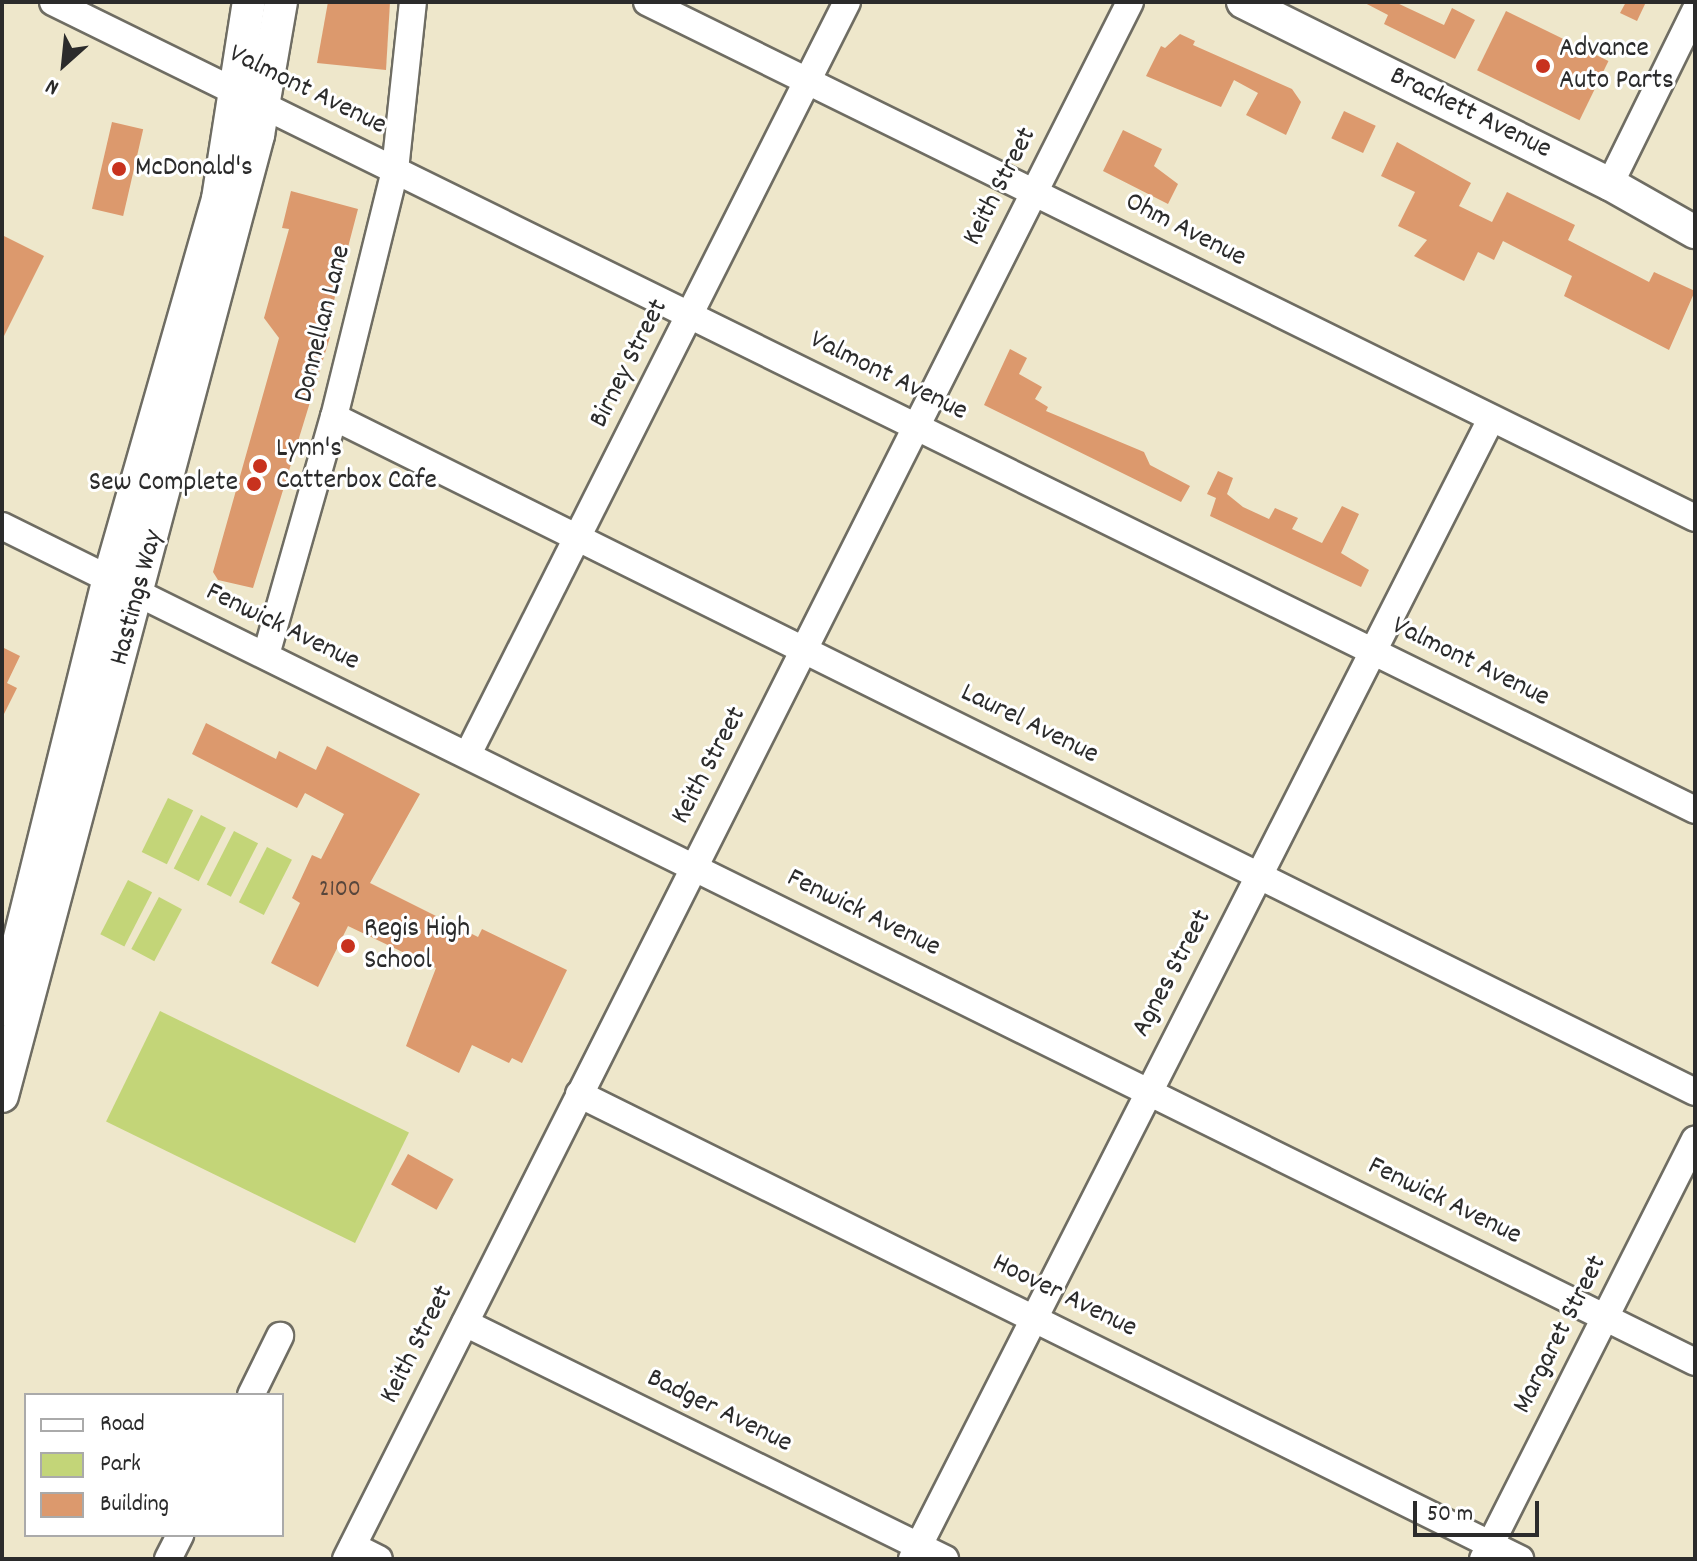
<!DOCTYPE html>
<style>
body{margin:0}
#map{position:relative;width:1697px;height:1561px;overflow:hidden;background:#eee7cb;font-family:Dekko,sans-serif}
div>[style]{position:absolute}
.green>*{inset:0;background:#c3d578;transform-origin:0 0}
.building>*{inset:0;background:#dc996d;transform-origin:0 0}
.roads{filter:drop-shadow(2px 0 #6f6d63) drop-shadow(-2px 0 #6f6d63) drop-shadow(0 2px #6f6d63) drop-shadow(0 -2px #6f6d63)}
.minor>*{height:26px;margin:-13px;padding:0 13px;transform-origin:13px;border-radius:13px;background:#fff}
.major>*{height:32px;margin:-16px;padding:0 16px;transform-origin:16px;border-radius:16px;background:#fff}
.dots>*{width:22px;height:22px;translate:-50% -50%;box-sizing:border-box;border:4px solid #fff;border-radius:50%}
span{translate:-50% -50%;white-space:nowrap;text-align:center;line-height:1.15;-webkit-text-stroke:6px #fff;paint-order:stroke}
.number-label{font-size:24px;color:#57463c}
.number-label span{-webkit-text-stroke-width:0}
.poi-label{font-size:28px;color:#2b2b2b}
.left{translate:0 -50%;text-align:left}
.right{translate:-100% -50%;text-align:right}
.street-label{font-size:28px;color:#2b2b2b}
.frame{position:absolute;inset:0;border:4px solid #2b2b2b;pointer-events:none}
.legend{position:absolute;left:24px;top:1393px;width:260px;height:144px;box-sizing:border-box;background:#fff;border:2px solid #aaa;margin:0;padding:10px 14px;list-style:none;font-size:24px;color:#2b2b2b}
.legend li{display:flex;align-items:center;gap:16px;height:40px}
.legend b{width:40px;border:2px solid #aaa}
.north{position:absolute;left:24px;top:24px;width:80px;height:80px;-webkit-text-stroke:6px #fff;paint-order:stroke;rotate:207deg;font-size:22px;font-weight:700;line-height:32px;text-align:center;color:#2b2b2b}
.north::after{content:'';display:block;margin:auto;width:28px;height:36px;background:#2b2b2b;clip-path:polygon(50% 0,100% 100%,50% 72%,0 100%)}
.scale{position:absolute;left:1413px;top:1501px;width:126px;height:36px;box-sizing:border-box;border:4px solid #2b2b2b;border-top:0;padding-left:10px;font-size:24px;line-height:28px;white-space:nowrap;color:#2b2b2b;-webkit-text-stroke:6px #fff;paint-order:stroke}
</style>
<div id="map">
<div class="green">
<div style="left:168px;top:798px;width:28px;height:60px;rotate:26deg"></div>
<div style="left:201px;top:815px;width:28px;height:60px;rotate:27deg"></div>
<div style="left:234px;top:831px;width:27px;height:60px;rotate:27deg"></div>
<div style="left:267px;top:847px;width:28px;height:62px;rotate:27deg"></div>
<div style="left:128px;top:880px;width:27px;height:61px;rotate:27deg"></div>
<div style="left:159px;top:897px;width:26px;height:59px;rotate:28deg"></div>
<div style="left:160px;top:1011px;width:277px;height:123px;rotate:26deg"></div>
</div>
<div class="building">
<div style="clip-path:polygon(328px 2px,390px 2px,386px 70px,317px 63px)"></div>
<div style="clip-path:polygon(1363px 2px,1395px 2px,1444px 25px,1452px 8px,1475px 20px,1455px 59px,1384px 24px,1388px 15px)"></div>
<div style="clip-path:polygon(1626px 2px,1646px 2px,1637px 21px,1620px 13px)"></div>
<div style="left:1506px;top:11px;width:114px;height:66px;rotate:26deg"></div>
<div style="clip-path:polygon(1180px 34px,1195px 41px,1193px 45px,1292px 89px,1301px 102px,1286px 135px,1246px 115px,1258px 93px,1234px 80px,1221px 107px,1146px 76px,1161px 46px,1165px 48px)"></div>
<div style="left:1344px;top:111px;width:35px;height:30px;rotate:25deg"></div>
<div style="left:112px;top:122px;width:32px;height:89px;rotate:13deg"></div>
<div style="clip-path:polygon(1123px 130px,1162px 149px,1154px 166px,1178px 184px,1168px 204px,1103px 171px)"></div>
<div style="clip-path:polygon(1397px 142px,1471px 183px,1459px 206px,1492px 222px,1507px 192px,1575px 225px,1568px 240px,1649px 282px,1654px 272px,1695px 291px,1669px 350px,1564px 296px,1572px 276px,1503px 241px,1494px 260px,1478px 252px,1464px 281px,1414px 256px,1427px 240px,1398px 226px,1415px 192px,1381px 176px)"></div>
<div style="clip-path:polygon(291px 191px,358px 209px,325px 335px,330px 337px,253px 588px,218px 580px,213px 572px,279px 338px,264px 318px,289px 229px,282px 228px)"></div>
<div style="clip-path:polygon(2px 235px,44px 256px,2px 340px)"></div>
<div style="clip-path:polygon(1010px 349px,1027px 358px,1019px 374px,1042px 387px,1035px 399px,1048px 407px,1046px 411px,1144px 452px,1150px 465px,1190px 486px,1181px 502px,984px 405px)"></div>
<div style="clip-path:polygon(1218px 471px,1233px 478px,1227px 494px,1243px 507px,1269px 519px,1275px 508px,1298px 518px,1292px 529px,1322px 543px,1342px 506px,1359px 514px,1341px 553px,1369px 570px,1361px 587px,1210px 516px,1216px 498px,1207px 494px)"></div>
<div style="clip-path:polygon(2px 647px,20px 656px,7px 683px,17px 688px,2px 718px)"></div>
<div style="clip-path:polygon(206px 723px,276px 759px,279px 751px,316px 770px,327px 746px,420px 794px,370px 883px,478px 937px,482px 929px,567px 970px,522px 1063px,512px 1058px,509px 1063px,472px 1045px,459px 1073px,406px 1046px,436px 968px,348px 926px,318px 987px,271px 963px,300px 903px,292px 898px,312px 855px,321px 859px,344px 814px,305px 793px,297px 808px,192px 754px)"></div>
<div style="left:408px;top:1154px;width:52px;height:35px;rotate:29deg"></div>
</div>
<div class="roads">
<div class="minor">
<div style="left:53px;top:2px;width:1830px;rotate:26.2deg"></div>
<div style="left:647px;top:2px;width:1168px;rotate:26.21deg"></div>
<div style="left:1610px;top:184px;width:193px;rotate:-63.8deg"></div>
<div style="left:334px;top:417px;width:1519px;rotate:26.38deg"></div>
<div style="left:2px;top:526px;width:1888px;rotate:26.28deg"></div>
<div style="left:266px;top:655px;width:248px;rotate:-74.1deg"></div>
<div style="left:334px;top:417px;width:254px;rotate:-76.1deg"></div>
<div style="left:395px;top:170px;width:169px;rotate:-83.9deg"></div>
<div style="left:468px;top:754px;width:842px;rotate:-63.25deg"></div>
<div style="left:579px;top:1094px;width:1050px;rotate:26.3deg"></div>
<div style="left:465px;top:1323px;width:535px;rotate:26.18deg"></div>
<div style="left:251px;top:1395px;width:66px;rotate:-63.8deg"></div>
<div style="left:353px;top:1546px;width:29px;rotate:27deg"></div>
<div style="left:168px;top:1559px;width:27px;rotate:-63deg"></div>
<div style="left:346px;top:1559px;width:1743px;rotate:-63.27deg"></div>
<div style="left:912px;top:1559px;width:1279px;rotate:-63.07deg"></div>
<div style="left:1483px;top:1559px;width:470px;rotate:-63.2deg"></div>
</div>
<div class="major">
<div style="left:1243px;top:2px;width:410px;rotate:26.4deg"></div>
<div style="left:1610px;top:184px;width:98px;rotate:29.5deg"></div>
<div style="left:2px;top:1010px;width:444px;rotate:-76.1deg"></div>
<div style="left:109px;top:579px;width:395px;rotate:-74deg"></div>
<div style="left:218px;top:199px;width:199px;rotate:-81.1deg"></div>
<div style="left:2px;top:1096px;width:995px;rotate:-75.08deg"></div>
<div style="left:258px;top:135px;width:135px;rotate:-80.2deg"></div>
</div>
</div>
<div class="dots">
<div style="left:1543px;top:66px;background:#c8321e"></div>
<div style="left:119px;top:169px;background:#c8321e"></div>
<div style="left:260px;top:466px;background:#c8321e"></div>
<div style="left:254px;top:484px;background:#c8321e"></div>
<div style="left:348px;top:946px;background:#c8321e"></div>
</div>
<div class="number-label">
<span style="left:340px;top:891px">2100</span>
</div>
<div class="poi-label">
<span class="left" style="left:1559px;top:66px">Advance<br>Auto Parts</span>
<span class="left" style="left:135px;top:169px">McDonald's</span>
<span class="left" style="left:276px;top:466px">Lynn's<br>Catterbox Cafe</span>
<span class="right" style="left:238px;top:484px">Sew Complete</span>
<span class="left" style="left:364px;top:946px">Regis High<br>School</span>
</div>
<div class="street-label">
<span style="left:307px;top:91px;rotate:26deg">Valmont Avenue</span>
<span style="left:1470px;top:114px;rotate:26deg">Brackett Avenue</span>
<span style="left:1001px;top:187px;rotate:-63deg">Keith Street</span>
<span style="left:1185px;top:231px;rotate:27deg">Ohm Avenue</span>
<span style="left:324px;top:324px;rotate:-76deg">Donnellan Lane</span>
<span style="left:630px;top:364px;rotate:-63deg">Birney Street</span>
<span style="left:888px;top:377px;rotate:26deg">Valmont Avenue</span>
<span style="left:138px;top:598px;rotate:-75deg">Hastings Way</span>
<span style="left:282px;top:628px;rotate:26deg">Fenwick Avenue</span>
<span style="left:1470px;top:663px;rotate:26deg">Valmont Avenue</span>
<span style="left:1029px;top:725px;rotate:26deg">Laurel Avenue</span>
<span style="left:710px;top:766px;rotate:-62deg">Keith Street</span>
<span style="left:863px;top:914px;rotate:26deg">Fenwick Avenue</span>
<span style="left:1173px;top:974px;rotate:-62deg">Agnes Street</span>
<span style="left:1444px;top:1202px;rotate:26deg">Fenwick Avenue</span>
<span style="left:1064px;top:1297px;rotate:26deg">Hoover Avenue</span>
<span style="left:1561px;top:1335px;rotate:-63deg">Margaret Street</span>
<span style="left:418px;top:1345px;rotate:-63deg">Keith Street</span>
<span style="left:719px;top:1412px;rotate:26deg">Badger Avenue</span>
</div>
<div class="frame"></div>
<ul class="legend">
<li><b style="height:10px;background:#fff"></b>Road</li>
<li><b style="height:22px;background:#c3d578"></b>Park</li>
<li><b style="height:22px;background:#dc996d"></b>Building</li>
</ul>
<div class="north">N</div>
<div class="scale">50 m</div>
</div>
